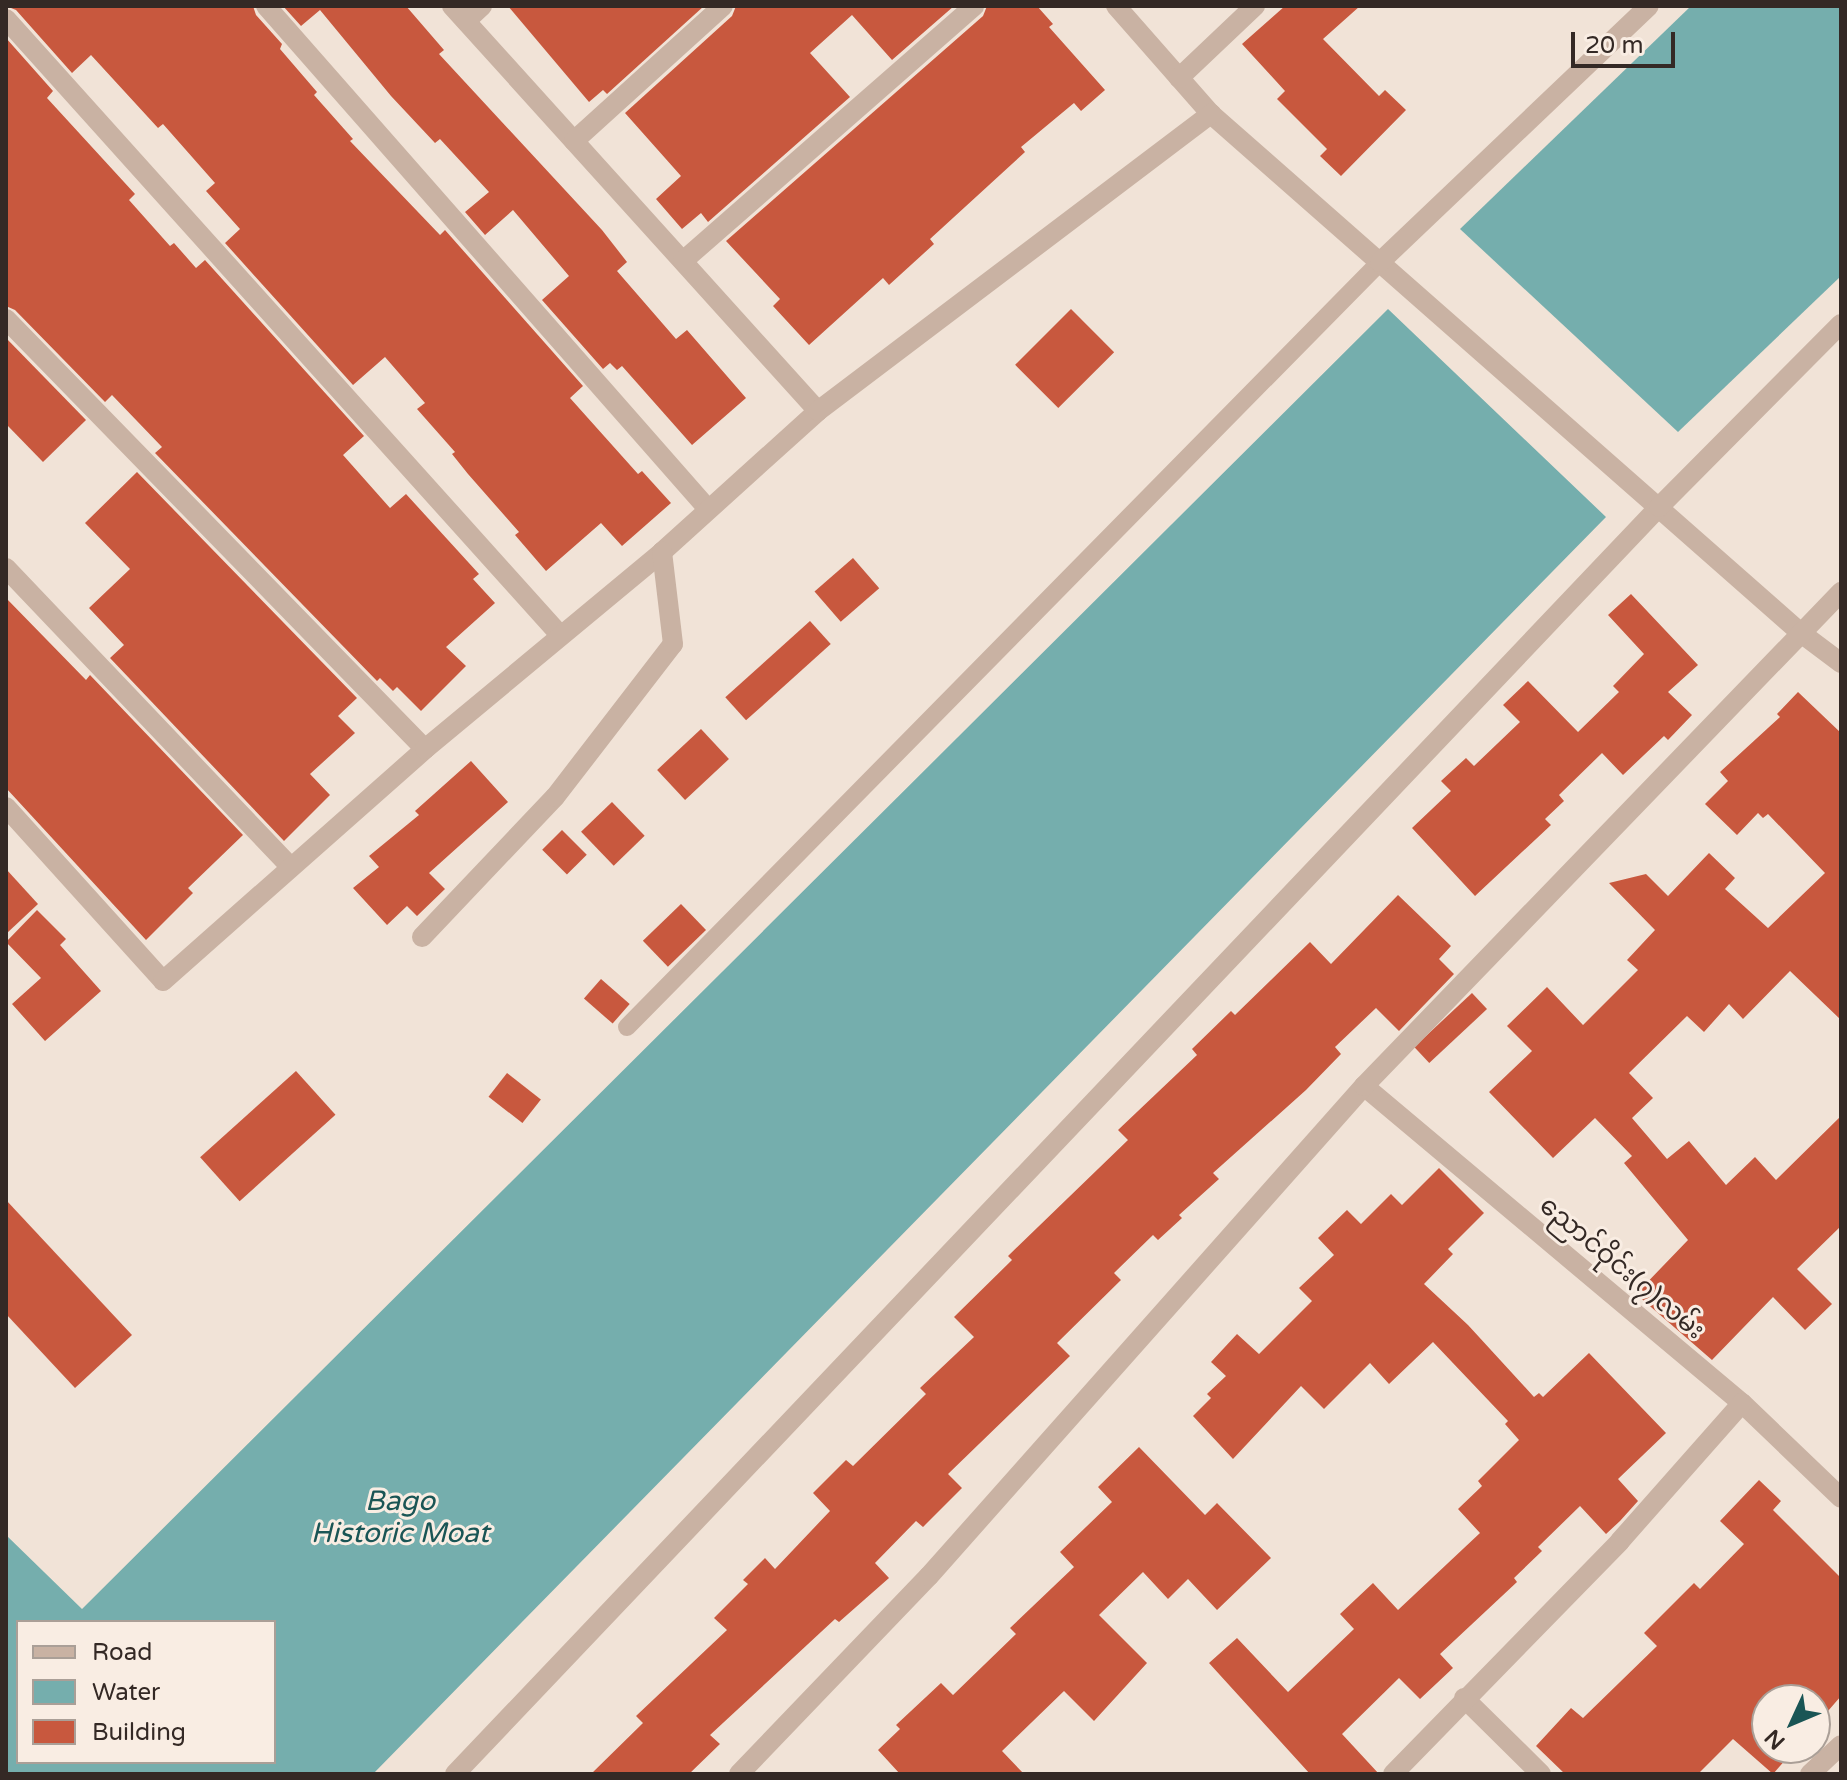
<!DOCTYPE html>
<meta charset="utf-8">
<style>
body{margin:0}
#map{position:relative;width:1847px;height:1780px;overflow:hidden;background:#f1e3d7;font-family:"Varela Round","Noto Sans Myanmar",sans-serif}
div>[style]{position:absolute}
.water>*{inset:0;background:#75aead}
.building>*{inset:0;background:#c8583e;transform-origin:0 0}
.service>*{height:18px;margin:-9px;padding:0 9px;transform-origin:9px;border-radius:9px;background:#c9b2a3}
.minor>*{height:20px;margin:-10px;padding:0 10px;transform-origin:10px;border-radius:10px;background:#c9b2a3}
span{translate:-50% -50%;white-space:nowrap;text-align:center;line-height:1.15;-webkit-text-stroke:6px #f9ede3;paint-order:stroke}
.street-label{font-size:26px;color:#342925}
.water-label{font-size:28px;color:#1a5555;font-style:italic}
.frame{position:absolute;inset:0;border:8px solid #342925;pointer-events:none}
.legend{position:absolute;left:16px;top:1620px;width:260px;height:144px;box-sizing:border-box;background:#f9ede3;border:2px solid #aa9f97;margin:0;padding:10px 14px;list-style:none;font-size:24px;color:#342925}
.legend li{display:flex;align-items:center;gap:16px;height:40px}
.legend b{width:40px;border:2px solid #aa9f97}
.north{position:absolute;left:1751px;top:1684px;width:80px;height:80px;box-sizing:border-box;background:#f9ede3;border:2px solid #aa9f97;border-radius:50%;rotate:226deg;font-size:22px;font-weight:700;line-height:32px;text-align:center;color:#342925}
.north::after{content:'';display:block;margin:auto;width:28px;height:36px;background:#1a5555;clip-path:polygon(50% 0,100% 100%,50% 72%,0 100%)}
.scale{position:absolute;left:1571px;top:32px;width:104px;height:36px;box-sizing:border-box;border:4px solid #342925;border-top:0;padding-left:10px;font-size:24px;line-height:28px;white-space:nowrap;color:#342925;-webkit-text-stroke:6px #f9ede3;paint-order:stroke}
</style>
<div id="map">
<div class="water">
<div style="clip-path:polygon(1691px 6px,1841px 6px,1841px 276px,1678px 432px,1460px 229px)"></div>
<div style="clip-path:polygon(evenodd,1388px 309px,1606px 517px,373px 1774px,6px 1774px,6px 1535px,82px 1609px,1388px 309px,18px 1622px,274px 1622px,274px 1762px,18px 1762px,18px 1622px)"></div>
</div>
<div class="building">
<div style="clip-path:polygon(6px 6px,253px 6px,256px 15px,282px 44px,280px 49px,317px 92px,314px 95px,353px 139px,350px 141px,440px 235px,445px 230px,583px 386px,570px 398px,638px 474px,642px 471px,671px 503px,622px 546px,601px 523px,546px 571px,515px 535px,519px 532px,468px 474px,452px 454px,455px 452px,417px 409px,425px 403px,385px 357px,353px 385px,225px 243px,240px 229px,206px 191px,215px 183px,163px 124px,158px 128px,91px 55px,72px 73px,16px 10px)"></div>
<div style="clip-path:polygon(283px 6px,406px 6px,444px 50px,439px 54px,602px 230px,627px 262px,617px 271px,676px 339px,687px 330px,746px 398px,692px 445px,622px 366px,617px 370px,610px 363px,603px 369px,542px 300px,569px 276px,513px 210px,485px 235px,465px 212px,489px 192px,440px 139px,435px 143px,391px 96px,320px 10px,301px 26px)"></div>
<div style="clip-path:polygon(508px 6px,704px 6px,607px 94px,603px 90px,589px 102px)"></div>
<div style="clip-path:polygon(736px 6px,954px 6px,892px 60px,852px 15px,810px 53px,850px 97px,708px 222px,701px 213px,682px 229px,656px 199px,681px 176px,625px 113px,732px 16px)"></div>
<div style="clip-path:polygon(987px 6px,1037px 6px,1053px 24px,1049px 27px,1105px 90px,1081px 111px,1074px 103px,1021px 147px,1025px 152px,930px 239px,934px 244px,889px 285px,883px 278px,809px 345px,773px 306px,780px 299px,726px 241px,983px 16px)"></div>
<div style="clip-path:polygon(1285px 6px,1360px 6px,1323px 39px,1379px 96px,1385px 90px,1406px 110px,1341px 176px,1320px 156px,1327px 149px,1277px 99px,1285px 91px,1242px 44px)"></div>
<div style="clip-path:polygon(6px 38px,53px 91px,47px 98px,135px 194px,129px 200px,170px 246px,174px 243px,196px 268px,205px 260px,364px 436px,343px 455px,390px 508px,406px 494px,479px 574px,473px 579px,495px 603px,446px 647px,466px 666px,421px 711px,397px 687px,393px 691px,380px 678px,377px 681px,155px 453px,162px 447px,112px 395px,105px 402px,15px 310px,6px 306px)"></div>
<div style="left:1071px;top:309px;width:61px;height:79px;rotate:45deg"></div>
<div style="clip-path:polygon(6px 338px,86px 420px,43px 462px,7px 425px)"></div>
<div style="clip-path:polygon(137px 472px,357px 698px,338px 716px,355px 733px,310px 774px,330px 795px,284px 841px,110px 658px,124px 645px,89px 608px,130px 569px,85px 523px)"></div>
<div style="left:853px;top:558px;width:40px;height:51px;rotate:49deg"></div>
<div style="clip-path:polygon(1631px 594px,1698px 665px,1668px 692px,1692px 715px,1668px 740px,1664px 736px,1623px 775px,1602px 753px,1559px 795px,1564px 801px,1545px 819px,1551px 825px,1475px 896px,1412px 828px,1451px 791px,1441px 781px,1466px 758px,1474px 766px,1520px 722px,1503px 705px,1528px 681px,1578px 732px,1619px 692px,1613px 686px,1644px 654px,1608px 615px)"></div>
<div style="clip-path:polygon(6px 598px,86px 680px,90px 675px,243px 835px,188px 888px,193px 893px,146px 940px,6px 788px)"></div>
<div style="left:810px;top:621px;width:31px;height:114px;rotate:48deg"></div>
<div style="clip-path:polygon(1798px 692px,1841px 733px,1841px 1020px,1790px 971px,1743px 1019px,1729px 1004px,1704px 1032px,1687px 1016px,1629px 1073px,1653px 1098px,1632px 1118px,1667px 1159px,1689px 1141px,1726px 1185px,1755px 1157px,1776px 1180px,1841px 1116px,1841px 1226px,1797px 1269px,1832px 1304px,1805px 1330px,1773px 1297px,1712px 1360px,1636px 1294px,1688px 1240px,1624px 1163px,1632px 1156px,1595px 1118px,1553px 1158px,1489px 1092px,1532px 1051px,1507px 1026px,1547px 987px,1583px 1025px,1638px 970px,1627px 960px,1655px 930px,1609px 883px,1646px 874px,1668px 896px,1709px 853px,1735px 878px,1725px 889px,1768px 928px,1825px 873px,1768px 814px,1763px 818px,1758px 813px,1737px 835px,1705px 804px,1728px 781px,1720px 772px,1780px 717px,1777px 714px)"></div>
<div style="left:701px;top:729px;width:41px;height:60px;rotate:47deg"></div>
<div style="clip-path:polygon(471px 761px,508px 802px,429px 873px,445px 889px,417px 916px,407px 906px,387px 925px,353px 888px,379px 867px,369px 856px,419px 815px,415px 811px)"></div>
<div style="left:612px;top:802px;width:47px;height:43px;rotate:46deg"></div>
<div style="left:562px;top:830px;width:35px;height:28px;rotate:45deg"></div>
<div style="clip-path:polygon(6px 869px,38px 904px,6px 934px)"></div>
<div style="clip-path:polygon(1398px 895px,1451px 946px,1439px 959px,1454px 974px,1399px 1031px,1376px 1008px,1335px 1047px,1341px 1054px,1306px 1090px,1213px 1173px,1219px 1179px,1179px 1215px,1182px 1218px,1158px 1240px,1153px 1235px,1114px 1273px,1121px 1280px,1057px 1343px,1070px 1356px,948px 1474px,962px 1488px,923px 1527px,916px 1521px,875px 1563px,889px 1578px,839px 1622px,835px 1619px,710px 1735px,720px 1744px,689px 1774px,591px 1774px,643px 1723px,636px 1716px,727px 1630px,714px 1618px,748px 1584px,743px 1580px,765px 1558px,775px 1569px,830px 1511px,813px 1493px,846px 1460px,853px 1466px,926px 1394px,920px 1388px,974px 1337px,954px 1317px,1012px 1260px,1008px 1256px,1128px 1140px,1118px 1130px,1197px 1055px,1192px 1049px,1231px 1011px,1235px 1015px,1310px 942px,1331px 964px)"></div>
<div style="left:681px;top:904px;width:36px;height:53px;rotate:46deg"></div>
<div style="clip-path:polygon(37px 910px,66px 939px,60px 945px,101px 991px,45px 1041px,12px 1004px,41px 978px,6px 942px)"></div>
<div style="left:601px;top:979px;width:38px;height:26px;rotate:41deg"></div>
<div style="left:1472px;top:993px;width:22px;height:79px;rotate:47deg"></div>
<div style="left:296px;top:1071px;width:59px;height:129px;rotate:48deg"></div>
<div style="left:507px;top:1073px;width:43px;height:30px;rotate:38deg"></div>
<div style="clip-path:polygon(1439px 1168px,1484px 1213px,1448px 1249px,1453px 1254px,1424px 1284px,1468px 1325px,1534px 1397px,1539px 1393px,1543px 1397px,1589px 1353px,1666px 1433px,1618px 1479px,1638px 1501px,1620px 1521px,1606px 1534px,1580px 1506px,1538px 1547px,1542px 1551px,1514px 1578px,1517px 1582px,1440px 1654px,1453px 1668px,1420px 1699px,1399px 1678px,1342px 1734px,1379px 1774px,1310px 1774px,1209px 1663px,1237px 1638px,1288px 1692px,1354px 1629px,1340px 1614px,1373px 1583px,1398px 1610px,1480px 1533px,1458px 1509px,1482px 1486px,1478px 1481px,1519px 1440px,1505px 1424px,1508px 1421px,1433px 1342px,1389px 1384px,1370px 1363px,1324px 1409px,1301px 1386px,1233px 1459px,1193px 1416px,1211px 1398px,1207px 1394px,1226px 1376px,1211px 1362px,1237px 1334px,1259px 1354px,1312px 1301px,1299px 1288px,1334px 1255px,1318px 1238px,1347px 1210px,1361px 1224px,1391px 1194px,1402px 1205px)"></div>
<div style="clip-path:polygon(6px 1200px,132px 1335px,75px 1388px,6px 1314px)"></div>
<div style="clip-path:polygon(1139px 1447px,1205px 1515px,1217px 1503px,1271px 1558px,1217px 1610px,1188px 1579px,1168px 1599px,1143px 1572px,1099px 1615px,1147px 1663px,1094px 1721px,1064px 1691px,1002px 1751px,1024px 1774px,900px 1774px,878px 1750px,900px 1729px,896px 1725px,941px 1683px,953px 1695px,1016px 1634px,1010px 1628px,1074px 1567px,1060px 1552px,1112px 1502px,1098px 1487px)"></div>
<div style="clip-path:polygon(1759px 1480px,1781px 1501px,1773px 1510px,1841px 1578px,1841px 1696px,1815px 1726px,1815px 1700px,1767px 1700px,1767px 1748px,1796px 1748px,1773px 1774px,1733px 1739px,1698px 1774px,1565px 1774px,1536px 1746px,1571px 1708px,1583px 1718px,1657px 1646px,1644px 1633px,1694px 1583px,1700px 1589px,1744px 1544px,1720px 1521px)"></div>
</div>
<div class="service">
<div style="left:627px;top:1027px;width:1073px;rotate:-45.45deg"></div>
</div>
<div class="minor">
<div style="left:266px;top:6px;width:670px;rotate:48.69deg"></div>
<div style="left:452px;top:6px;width:546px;rotate:47.9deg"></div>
<div style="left:1116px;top:6px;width:144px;rotate:48.7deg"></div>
<div style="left:1211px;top:114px;width:786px;rotate:41.34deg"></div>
<div style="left:1801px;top:633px;width:50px;rotate:36.9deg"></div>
<div style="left:6px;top:19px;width:828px;rotate:48.03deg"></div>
<div style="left:466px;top:21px;width:22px;rotate:-43deg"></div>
<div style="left:1179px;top:78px;width:105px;rotate:-43.5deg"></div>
<div style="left:574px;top:141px;width:201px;rotate:-42.2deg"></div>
<div style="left:683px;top:261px;width:387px;rotate:-41.2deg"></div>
<div style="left:1380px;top:262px;width:371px;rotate:-43.6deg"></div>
<div style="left:6px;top:319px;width:600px;rotate:45.74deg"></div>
<div style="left:6px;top:568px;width:413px;rotate:46.4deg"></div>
<div style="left:6px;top:807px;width:234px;rotate:47.9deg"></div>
<div style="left:163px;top:981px;width:350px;rotate:-41.5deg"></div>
<div style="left:425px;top:749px;width:308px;rotate:-39.7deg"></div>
<div style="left:662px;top:552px;width:210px;rotate:-42.1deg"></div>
<div style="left:818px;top:411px;width:493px;rotate:-37.1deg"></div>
<div style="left:422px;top:937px;width:193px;rotate:-46.5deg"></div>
<div style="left:555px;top:797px;width:193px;rotate:-52.4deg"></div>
<div style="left:673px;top:644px;width:93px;rotate:-96.8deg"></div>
<div style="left:1364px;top:1086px;width:493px;rotate:40deg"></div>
<div style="left:1742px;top:1403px;width:137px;rotate:43.8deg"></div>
<div style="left:1464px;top:1698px;width:108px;rotate:44.6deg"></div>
<div style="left:455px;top:1774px;width:1748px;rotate:-46.46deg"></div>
<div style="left:1659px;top:507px;width:258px;rotate:-45.2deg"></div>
<div style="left:739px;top:1774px;width:274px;rotate:-46.2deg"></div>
<div style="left:929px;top:1576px;width:655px;rotate:-48.4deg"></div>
<div style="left:1364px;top:1086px;width:687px;rotate:-46deg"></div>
<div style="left:1393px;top:1774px;width:325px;rotate:-45.7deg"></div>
<div style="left:1620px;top:1541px;width:184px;rotate:-48.5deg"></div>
<div style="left:1810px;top:1774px;width:42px;rotate:-43.1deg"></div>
</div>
<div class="street-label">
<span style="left:1622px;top:1268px;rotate:40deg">ညောင်ဝိုင်း(၇)လမ်း</span>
</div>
<div class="water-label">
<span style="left:400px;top:1517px">Bago<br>Historic Moat</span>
</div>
<div class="frame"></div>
<ul class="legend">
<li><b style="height:10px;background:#c9b2a3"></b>Road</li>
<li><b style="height:22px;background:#75aead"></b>Water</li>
<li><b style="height:22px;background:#c8583e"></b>Building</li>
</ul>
<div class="north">N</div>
<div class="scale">20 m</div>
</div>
